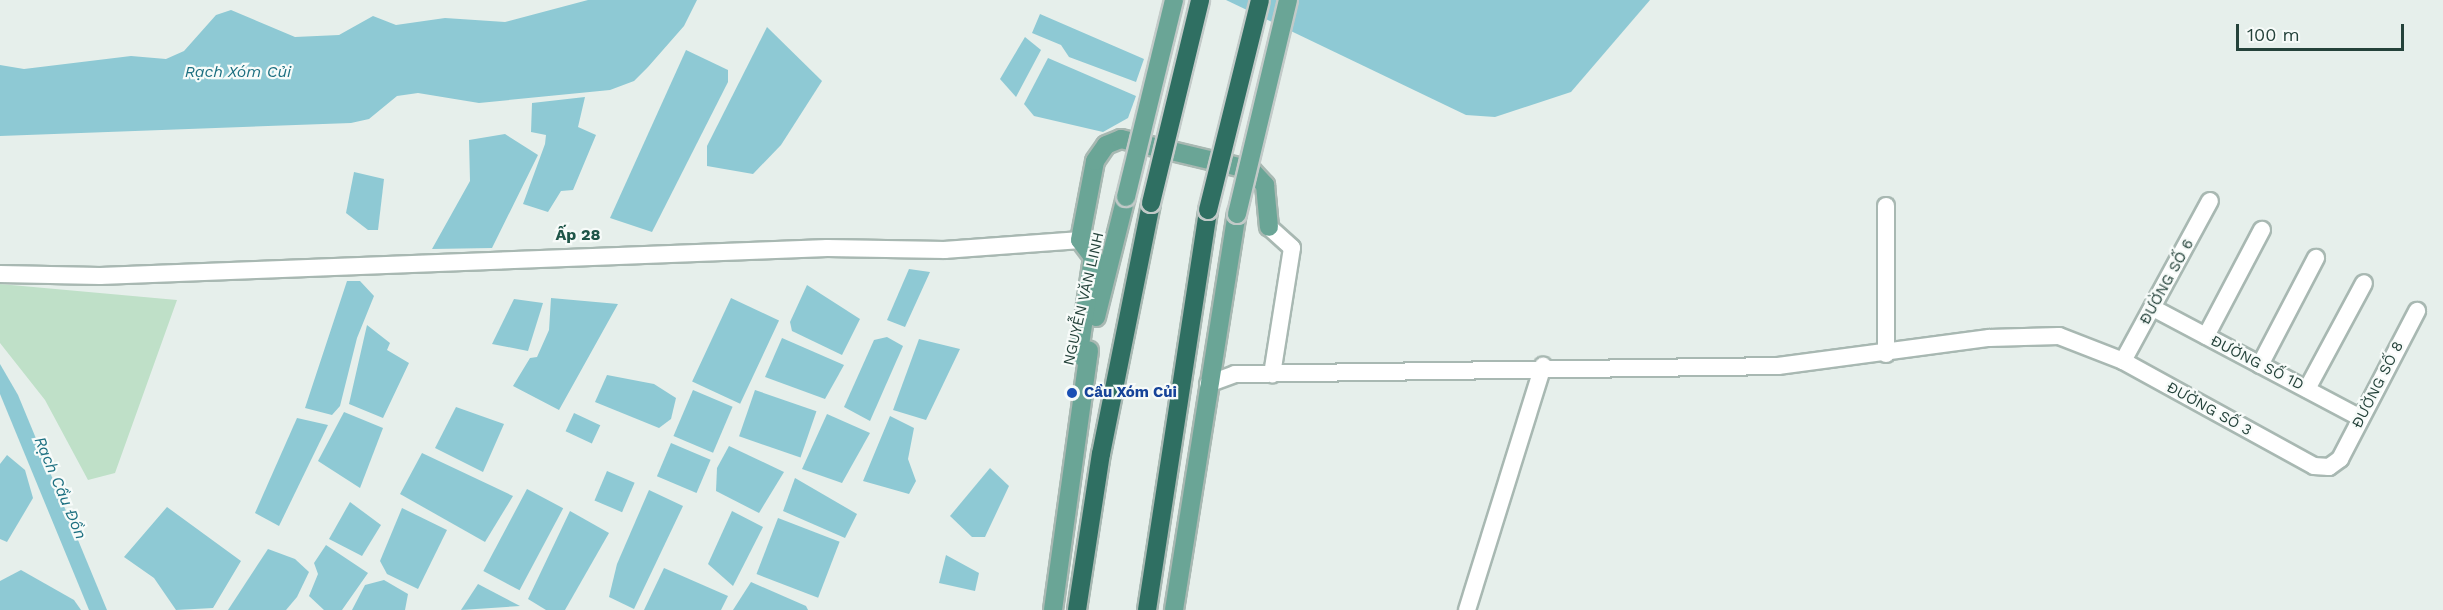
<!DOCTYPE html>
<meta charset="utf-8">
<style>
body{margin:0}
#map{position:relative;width:2443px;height:610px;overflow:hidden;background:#e6efeb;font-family:"Work Sans",sans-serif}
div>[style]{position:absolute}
.green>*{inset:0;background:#bfe0c8}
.water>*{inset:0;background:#8ec9d4;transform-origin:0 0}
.roads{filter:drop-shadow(2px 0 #a8b8b2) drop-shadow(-2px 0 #a8b8b2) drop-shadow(0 2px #a8b8b2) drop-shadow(0 -2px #a8b8b2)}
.minor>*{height:16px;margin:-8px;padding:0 8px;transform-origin:8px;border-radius:8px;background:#fff}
.major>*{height:18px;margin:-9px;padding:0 9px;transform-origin:9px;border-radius:9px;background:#6aa596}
.highway>*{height:18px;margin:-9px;padding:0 9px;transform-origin:9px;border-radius:9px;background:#2f6f62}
.bridges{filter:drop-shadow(2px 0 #c2cac8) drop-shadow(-2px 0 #c2cac8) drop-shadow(0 2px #c2cac8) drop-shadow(0 -2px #c2cac8)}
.major-bridge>*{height:18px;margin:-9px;padding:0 9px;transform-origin:9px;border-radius:9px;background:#6aa596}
.highway-bridge>*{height:18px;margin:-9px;padding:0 9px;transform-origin:9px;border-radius:9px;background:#2f6f62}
.dots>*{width:16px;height:16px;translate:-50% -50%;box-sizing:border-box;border:3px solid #f7fbf9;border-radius:50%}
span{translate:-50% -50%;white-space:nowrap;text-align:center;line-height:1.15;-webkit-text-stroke:4.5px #f7fbf9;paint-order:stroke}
.street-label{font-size:15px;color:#24423a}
.transit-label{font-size:15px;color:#164399;font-weight:700}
.left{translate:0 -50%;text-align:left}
.water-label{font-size:16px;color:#1c6f80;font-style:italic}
.neighbourhood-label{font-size:16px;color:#1f5548;font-weight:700}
.scale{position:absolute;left:2236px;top:24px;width:168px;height:27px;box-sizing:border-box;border:3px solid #24423a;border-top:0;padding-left:8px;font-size:18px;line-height:21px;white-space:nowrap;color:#24423a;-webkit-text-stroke:4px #f7fbf9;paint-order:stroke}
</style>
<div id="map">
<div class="green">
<div style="clip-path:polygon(0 284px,177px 300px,115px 473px,88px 480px,45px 400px,0 343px)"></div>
</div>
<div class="water">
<div style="clip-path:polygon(588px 0,697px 0,684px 26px,648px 67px,634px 81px,610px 90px,479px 103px,418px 93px,397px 96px,369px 119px,351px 123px,0 136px,0 65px,24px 69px,131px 56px,166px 59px,184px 51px,216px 15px,231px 10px,295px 37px,339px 35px,373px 16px,396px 25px,445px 18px,505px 22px)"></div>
<div style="clip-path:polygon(1226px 0,1650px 0,1571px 92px,1495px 117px,1466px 115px)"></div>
<div style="clip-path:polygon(1040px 14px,1144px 59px,1136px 82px,1069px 57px,1061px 45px,1032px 33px)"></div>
<div style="clip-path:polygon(767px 27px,822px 81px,781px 145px,753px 174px,707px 166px,707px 146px)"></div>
<div style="clip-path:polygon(1025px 37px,1041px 50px,1016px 97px,1000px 79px)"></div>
<div style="clip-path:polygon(686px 50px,728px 70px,728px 82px,652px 232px,610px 218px)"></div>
<div style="clip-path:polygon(1048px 58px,1136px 96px,1128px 118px,1103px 132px,1034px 116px,1024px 104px)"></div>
<div style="clip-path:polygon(585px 97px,578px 127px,596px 135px,573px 190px,561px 191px,548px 212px,523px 204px,545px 144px,546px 135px,531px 132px,532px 103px)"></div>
<div style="clip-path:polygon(505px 134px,538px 155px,492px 248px,432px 249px,470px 181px,469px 140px)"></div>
<div style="clip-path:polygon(354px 172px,384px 179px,378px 230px,368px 230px,346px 213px)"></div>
<div style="clip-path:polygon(909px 269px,930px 272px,905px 327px,887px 320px)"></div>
<div style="clip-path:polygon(347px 281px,360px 281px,374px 296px,357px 338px,340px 406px,332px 415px,305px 408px)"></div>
<div style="clip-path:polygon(807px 285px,860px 319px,842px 355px,792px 331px,790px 322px)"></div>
<div style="clip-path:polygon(551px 298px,618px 304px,559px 410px,513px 386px,530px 358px,537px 357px,549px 330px)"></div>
<div style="left:731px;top:298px;width:53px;height:92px;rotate:25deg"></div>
<div style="clip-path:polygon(514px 299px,543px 303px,528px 351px,492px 344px)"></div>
<div style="clip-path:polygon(367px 325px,390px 343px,387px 350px,409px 363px,383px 418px,349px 404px)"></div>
<div style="clip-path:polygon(887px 337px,903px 346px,870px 421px,844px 407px,874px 340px)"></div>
<div style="clip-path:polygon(782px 338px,844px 365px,825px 399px,765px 377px)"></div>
<div style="clip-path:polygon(919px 339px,960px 349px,926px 420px,893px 410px)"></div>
<div style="clip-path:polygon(0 364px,18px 395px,107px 610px,89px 610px,0 394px)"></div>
<div style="clip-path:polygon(607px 375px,654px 384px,676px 398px,671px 419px,659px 428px,595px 402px)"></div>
<div style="left:693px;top:390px;width:43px;height:50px;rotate:23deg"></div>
<div style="left:755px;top:390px;width:65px;height:49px;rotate:19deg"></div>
<div style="clip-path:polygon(456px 407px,504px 424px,483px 472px,435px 448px)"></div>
<div style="clip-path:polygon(344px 412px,383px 428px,360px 488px,318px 461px)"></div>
<div style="left:574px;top:413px;width:29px;height:20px;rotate:25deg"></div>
<div style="clip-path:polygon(827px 414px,870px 433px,842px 483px,802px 469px)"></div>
<div style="clip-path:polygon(890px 416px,914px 428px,908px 459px,916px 481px,909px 494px,863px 481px)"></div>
<div style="clip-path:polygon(297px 418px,328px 425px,279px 526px,255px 513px)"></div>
<div style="left:671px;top:443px;width:43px;height:36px;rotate:23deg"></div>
<div style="clip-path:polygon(729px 446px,784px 472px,759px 513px,716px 491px,717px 468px)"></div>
<div style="clip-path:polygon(422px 453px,513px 496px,485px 542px,400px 494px)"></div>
<div style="clip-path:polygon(7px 455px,25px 470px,33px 498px,7px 542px,0 539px,0 464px)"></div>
<div style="clip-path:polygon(990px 468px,1009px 486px,985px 537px,972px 537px,950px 516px)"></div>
<div style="left:607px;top:471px;width:30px;height:32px;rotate:23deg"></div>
<div style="clip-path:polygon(795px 478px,857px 514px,845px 538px,783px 511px)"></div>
<div style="left:527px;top:489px;width:41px;height:93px;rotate:28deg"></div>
<div style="clip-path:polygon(649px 490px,683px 506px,634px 609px,609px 597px,617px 564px)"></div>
<div style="clip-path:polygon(350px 502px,381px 525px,362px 556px,329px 539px)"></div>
<div style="clip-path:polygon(167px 507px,241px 561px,213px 608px,176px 610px,154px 578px,124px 557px)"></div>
<div style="clip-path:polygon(402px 508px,447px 530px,418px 589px,387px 574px,380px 561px)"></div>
<div style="clip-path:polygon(570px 511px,609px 533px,565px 610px,546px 610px,528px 599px)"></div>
<div style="clip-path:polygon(732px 511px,763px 527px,733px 586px,708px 564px)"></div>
<div style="left:778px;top:518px;width:66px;height:60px;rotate:21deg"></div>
<div style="clip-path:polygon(326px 545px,368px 573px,342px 610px,324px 610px,309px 596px,318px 574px,314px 563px)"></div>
<div style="clip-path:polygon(268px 549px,295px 559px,309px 572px,297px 597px,286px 610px,228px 610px)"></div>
<div style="clip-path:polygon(946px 555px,979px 573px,975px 591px,939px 583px)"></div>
<div style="clip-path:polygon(664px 568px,728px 596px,721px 610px,644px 610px)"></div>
<div style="clip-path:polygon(21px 570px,74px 600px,81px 610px,0 610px,0 581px)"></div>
<div style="clip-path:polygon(384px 580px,408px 594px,405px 610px,352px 610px,365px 585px)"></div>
<div style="clip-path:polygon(751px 582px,806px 606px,808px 610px,733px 610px)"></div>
<div style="clip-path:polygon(478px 584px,520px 606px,461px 610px)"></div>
</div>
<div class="roads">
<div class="minor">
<div style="left:1886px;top:206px;width:148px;rotate:90deg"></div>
<div style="left:1269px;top:227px;width:31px;rotate:42deg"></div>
<div style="left:1292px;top:248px;width:128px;rotate:99deg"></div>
<div style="left:0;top:274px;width:100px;rotate:1.1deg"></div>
<div style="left:100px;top:276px;width:728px;rotate:-2.21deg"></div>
<div style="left:827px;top:248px;width:118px;rotate:1deg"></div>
<div style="left:945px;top:250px;width:135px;rotate:-4.2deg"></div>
<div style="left:2153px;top:308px;width:235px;rotate:27.9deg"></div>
<div style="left:2206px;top:336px;width:120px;rotate:-62.2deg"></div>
<div style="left:2123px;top:361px;width:182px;rotate:-61.5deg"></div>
<div style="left:2260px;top:365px;width:121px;rotate:-62.4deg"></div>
<div style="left:1208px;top:384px;width:29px;rotate:-20deg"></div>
<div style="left:1235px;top:374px;width:543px;rotate:-0.84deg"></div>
<div style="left:1778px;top:366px;width:213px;rotate:-7.6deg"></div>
<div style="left:1989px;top:338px;width:70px;rotate:-1.6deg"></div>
<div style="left:2059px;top:336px;width:69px;rotate:21.3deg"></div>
<div style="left:2123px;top:361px;width:218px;rotate:28.8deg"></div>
<div style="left:2314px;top:466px;width:15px;rotate:4deg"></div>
<div style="left:2329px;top:467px;width:14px;rotate:-36deg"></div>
<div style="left:2340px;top:459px;width:167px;rotate:-62.5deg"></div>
<div style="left:2307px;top:389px;width:120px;rotate:-61.7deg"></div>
<div style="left:1467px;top:610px;width:256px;rotate:-72.7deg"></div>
</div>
<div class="major">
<div style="left:1096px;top:317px;width:124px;rotate:-76deg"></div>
<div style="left:1087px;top:362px;width:13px;rotate:-129deg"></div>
<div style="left:1079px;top:352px;width:96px;rotate:-81.6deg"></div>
<div style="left:1093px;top:257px;width:21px;rotate:-127deg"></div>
<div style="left:1080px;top:240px;width:80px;rotate:-79.2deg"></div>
<div style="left:1095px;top:161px;width:19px;rotate:-55deg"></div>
<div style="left:1106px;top:145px;width:16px;rotate:-22deg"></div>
<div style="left:1121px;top:139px;width:134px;rotate:13.4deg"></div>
<div style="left:1251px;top:170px;width:21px;rotate:47deg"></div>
<div style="left:1265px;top:185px;width:42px;rotate:84.6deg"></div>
<div style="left:1053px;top:610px;width:262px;rotate:-82.1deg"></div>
<div style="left:1174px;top:610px;width:401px;rotate:-81deg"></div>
</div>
<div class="highway">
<div style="left:1077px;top:610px;width:158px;rotate:-81.3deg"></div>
<div style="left:1101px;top:454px;width:256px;rotate:-78.7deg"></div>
<div style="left:1147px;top:610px;width:405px;rotate:-81.3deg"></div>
</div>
</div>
<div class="bridges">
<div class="major-bridge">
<div style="left:1126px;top:197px;width:203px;rotate:-76.3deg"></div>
<div style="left:1237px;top:214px;width:220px;rotate:-76.6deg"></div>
</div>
<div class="highway-bridge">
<div style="left:1151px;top:203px;width:209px;rotate:-76.4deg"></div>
<div style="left:1208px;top:210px;width:216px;rotate:-76.1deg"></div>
</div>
</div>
<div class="dots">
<div style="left:1072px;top:393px;background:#1a4fb4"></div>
</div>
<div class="street-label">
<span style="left:2167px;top:282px;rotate:-61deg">ĐƯỜNG SỐ 6</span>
<span style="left:1084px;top:299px;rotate:-77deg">NGUYỄN VĂN LINH</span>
<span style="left:2257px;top:363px;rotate:27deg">ĐƯỜNG SỐ 1D</span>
<span style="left:2378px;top:385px;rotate:-63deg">ĐƯỜNG SỐ 8</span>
<span style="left:2209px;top:409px;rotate:29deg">ĐƯỜNG SỐ 3</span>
</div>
<div class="transit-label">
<span class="left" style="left:1084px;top:393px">Cầu Xóm Củi</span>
</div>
<div class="water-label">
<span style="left:238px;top:72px">Rạch Xóm Củi</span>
<span style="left:60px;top:488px;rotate:67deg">Rạch Cầu Đồn</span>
</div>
<div class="neighbourhood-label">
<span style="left:578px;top:235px">Ấp 28</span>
</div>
<div class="scale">100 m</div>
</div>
